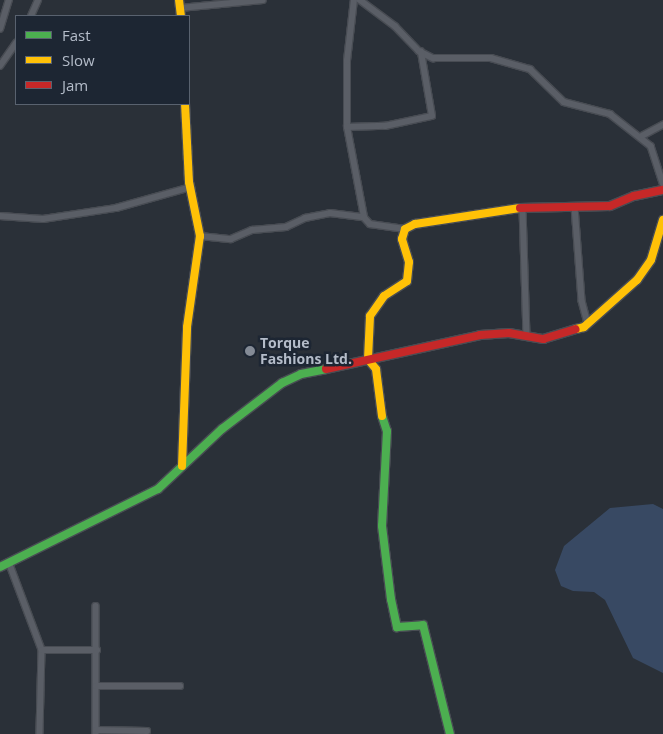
<!DOCTYPE html>
<style>
body{margin:0}
#map{position:relative;width:663px;height:734px;overflow:hidden;background:#2a3038;font-family:"Open Sans",sans-serif}
div>[style]{position:absolute}
.water>*{inset:0;background:#384963}
.roads{filter:drop-shadow(1px 0 #484c53) drop-shadow(-1px 0 #484c53) drop-shadow(0 1px #484c53) drop-shadow(0 -1px #484c53)}
.street>*{height:5.5px;margin:-2.75px;padding:0 2.75px;transform-origin:2.75px;border-radius:2.75px;background:#5a5e66}
.fast>*{height:8px;margin:-4px;padding:0 4px;transform-origin:4px;border-radius:4px;background:#4caf50}
.slow>*{height:8px;margin:-4px;padding:0 4px;transform-origin:4px;border-radius:4px;background:#ffc107}
.jam>*{height:8px;margin:-4px;padding:0 4px;transform-origin:4px;border-radius:4px;background:#c62828}
.dots>*{width:14px;height:14px;translate:-50% -50%;box-sizing:border-box;border:2px solid #1d2633;border-radius:50%}
span{translate:-50% -50%;white-space:nowrap;text-align:center;line-height:1.15;-webkit-text-stroke:5px #1d2633;paint-order:stroke}
.poi-label{font-size:14px;color:#b4bcc9;font-weight:700}
.left{translate:0 -50%;text-align:left}
.legend{position:absolute;left:15px;top:15px;width:175px;height:90px;box-sizing:border-box;background:#1d2633;border:1px solid #59626f;margin:0;padding:6px 9px;list-style:none;font-size:15px;color:#b4bcc9}
.legend li{display:flex;align-items:center;gap:10px;height:25px}
.legend b{width:25px;border:1px solid #59626f}
</style>
<div id="map">
<div class="water">
<div style="clip-path:polygon(653px 504px,663px 509px,663px 673px,633px 658px,605px 600px,594px 592px,573px 591px,561px 586px,555px 570px,564px 546px,610px 508px)"></div>
</div>
<div class="roads">
<div class="street">
<div style="left:360px;top:0;width:44px;rotate:36.6deg"></div>
<div style="left:395px;top:26px;width:35px;rotate:46deg"></div>
<div style="left:419px;top:51px;width:16px;rotate:27deg"></div>
<div style="left:433px;top:58px;width:58px"></div>
<div style="left:491px;top:58px;width:41px;rotate:15.8deg"></div>
<div style="left:530px;top:69px;width:47px;rotate:44.1deg"></div>
<div style="left:564px;top:102px;width:48px;rotate:14.6deg"></div>
<div style="left:610px;top:114px;width:52px;rotate:38deg"></div>
<div style="left:651px;top:146px;width:39px;rotate:72deg"></div>
<div style="left:180px;top:8px;width:83px;rotate:-5.5deg"></div>
<div style="left:31px;top:16px;width:17px;rotate:-66deg"></div>
<div style="left:0;top:29px;width:30px;rotate:-73deg"></div>
<div style="left:0;top:66px;width:28px;rotate:-55deg"></div>
<div style="left:347px;top:127px;width:66px;rotate:-90deg"></div>
<div style="left:347px;top:61px;width:61px;rotate:-83.5deg"></div>
<div style="left:642px;top:136px;width:24px;rotate:-28deg"></div>
<div style="left:575px;top:207px;width:94px;rotate:85.7deg"></div>
<div style="left:582px;top:301px;width:23px;rotate:75deg"></div>
<div style="left:523px;top:209px;width:125px;rotate:88.2deg"></div>
<div style="left:0;top:216px;width:43px;rotate:4deg"></div>
<div style="left:43px;top:219px;width:74px;rotate:-8.6deg"></div>
<div style="left:116px;top:208px;width:78px;rotate:-15.6deg"></div>
<div style="left:364px;top:217px;width:92px;rotate:-100.7deg"></div>
<div style="left:347px;top:127px;width:38px;rotate:-2deg"></div>
<div style="left:385px;top:126px;width:48px;rotate:-12deg"></div>
<div style="left:432px;top:116px;width:65px;rotate:-99.8deg"></div>
<div style="left:200px;top:236px;width:31px;rotate:6deg"></div>
<div style="left:231px;top:239px;width:23px;rotate:-23deg"></div>
<div style="left:252px;top:230px;width:34px;rotate:-5deg"></div>
<div style="left:286px;top:227px;width:21px;rotate:-25deg"></div>
<div style="left:305px;top:218px;width:25px;rotate:-11deg"></div>
<div style="left:330px;top:213px;width:34px;rotate:7deg"></div>
<div style="left:364px;top:217px;width:9px;rotate:49deg"></div>
<div style="left:370px;top:224px;width:35px;rotate:8deg"></div>
<div style="left:9px;top:562px;width:94px;rotate:69.4deg"></div>
<div style="left:42px;top:650px;width:84px;rotate:91.4deg"></div>
<div style="left:96px;top:606px;width:128px;rotate:90deg"></div>
<div style="left:42px;top:650px;width:55px"></div>
<div style="left:96px;top:686px;width:84px"></div>
<div style="left:96px;top:730px;width:51px;rotate:1.1deg"></div>
</div>
<div class="fast">
<div style="left:382px;top:416px;width:16px;rotate:72deg"></div>
<div style="left:387px;top:431px;width:95px;rotate:93deg"></div>
<div style="left:382px;top:526px;width:74px;rotate:83deg"></div>
<div style="left:391px;top:599px;width:29px;rotate:78deg"></div>
<div style="left:397px;top:627px;width:26px;rotate:-4deg"></div>
<div style="left:423px;top:625px;width:112px;rotate:76.1deg"></div>
<div style="left:0;top:567px;width:176px;rotate:-26.3deg"></div>
<div style="left:158px;top:489px;width:88px;rotate:-43.2deg"></div>
<div style="left:222px;top:429px;width:76px;rotate:-37.5deg"></div>
<div style="left:282px;top:383px;width:21px;rotate:-25deg"></div>
<div style="left:301px;top:374px;width:25px;rotate:-11deg"></div>
</div>
<div class="slow">
<div style="left:179px;top:0;width:16px;rotate:83deg"></div>
<div style="left:576px;top:329px;width:8px;rotate:-14deg"></div>
<div style="left:584px;top:327px;width:71px;rotate:-41.6deg"></div>
<div style="left:637px;top:280px;width:24px;rotate:-55deg"></div>
<div style="left:651px;top:260px;width:42px;rotate:-73.3deg"></div>
<div style="left:382px;top:416px;width:47px;rotate:-97.3deg"></div>
<div style="left:376px;top:369px;width:13px;rotate:-129deg"></div>
<div style="left:368px;top:359px;width:43px;rotate:-87.3deg"></div>
<div style="left:370px;top:316px;width:24px;rotate:-55deg"></div>
<div style="left:384px;top:296px;width:27px;rotate:-33deg"></div>
<div style="left:407px;top:281px;width:19px;rotate:-84deg"></div>
<div style="left:409px;top:262px;width:24px;rotate:-107deg"></div>
<div style="left:402px;top:239px;width:10px;rotate:-73deg"></div>
<div style="left:405px;top:229px;width:11px;rotate:-27deg"></div>
<div style="left:415px;top:224px;width:106px;rotate:-8.7deg"></div>
<div style="left:182px;top:466px;width:139px;rotate:-87.9deg"></div>
<div style="left:187px;top:327px;width:92px;rotate:-81.9deg"></div>
<div style="left:200px;top:236px;width:55px;rotate:-101.5deg"></div>
<div style="left:189px;top:182px;width:78px;rotate:-92.9deg"></div>
</div>
<div class="jam">
<div style="left:520px;top:208px;width:90px;rotate:-1.3deg"></div>
<div style="left:610px;top:206px;width:26px;rotate:-23deg"></div>
<div style="left:634px;top:196px;width:30px;rotate:-12deg"></div>
<div style="left:326px;top:369px;width:158px;rotate:-12.4deg"></div>
<div style="left:480px;top:335px;width:29px;rotate:-4deg"></div>
<div style="left:509px;top:333px;width:35px;rotate:10deg"></div>
<div style="left:543px;top:339px;width:34px;rotate:-17deg"></div>
</div>
</div>
<div class="dots">
<div style="left:250px;top:351px;background:#848b96"></div>
</div>
<div class="poi-label">
<span class="left" style="left:260px;top:351px">Torque<br>Fashions Ltd.</span>
</div>
<ul class="legend">
<li><b style="height:6px;background:#4caf50"></b>Fast</li>
<li><b style="height:6px;background:#ffc107"></b>Slow</li>
<li><b style="height:6px;background:#c62828"></b>Jam</li>
</ul>
</div>
